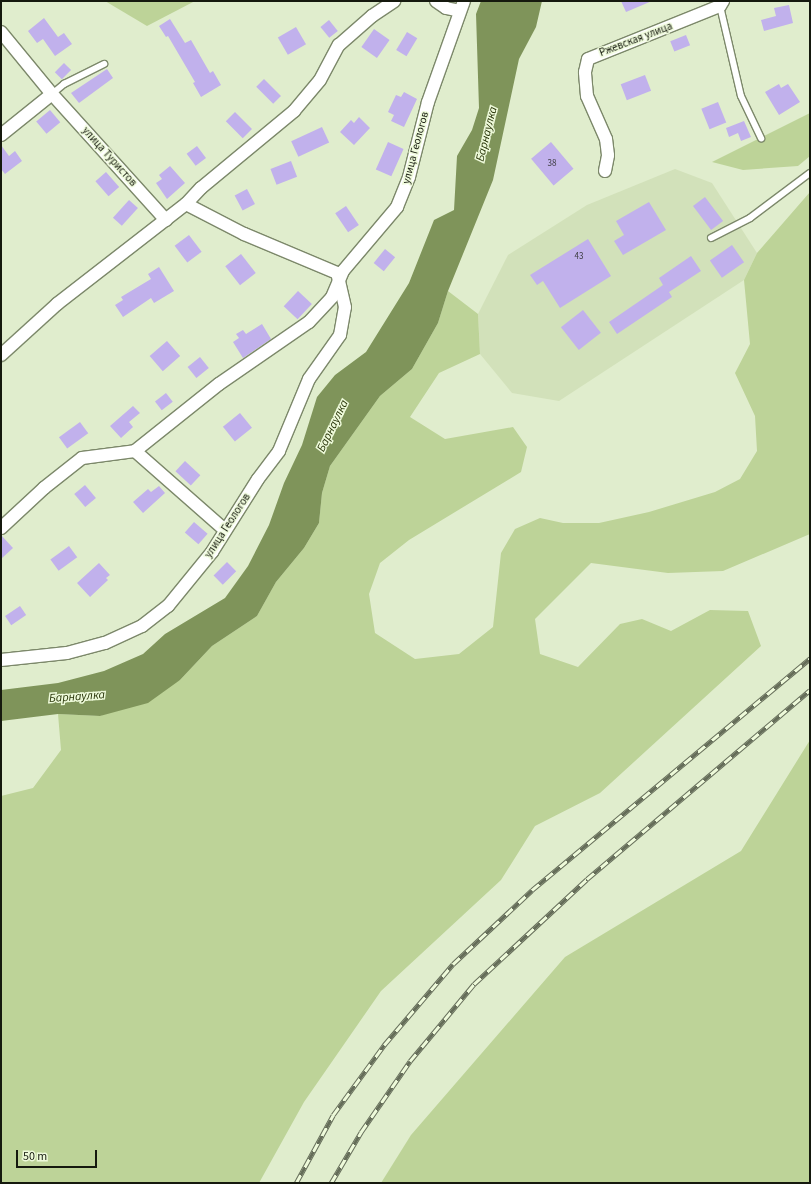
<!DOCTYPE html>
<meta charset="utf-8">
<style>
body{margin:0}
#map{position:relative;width:811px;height:1184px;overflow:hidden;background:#e0edcd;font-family:"Source Sans 3",sans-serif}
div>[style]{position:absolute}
.built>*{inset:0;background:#d2e1ba}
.green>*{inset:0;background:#bdd398}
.water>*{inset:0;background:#7f945a}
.building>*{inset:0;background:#c1b1ec;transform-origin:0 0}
.roads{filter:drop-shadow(1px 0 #7c886a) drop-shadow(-1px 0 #7c886a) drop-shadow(0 1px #7c886a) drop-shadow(0 -1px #7c886a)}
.lane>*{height:6px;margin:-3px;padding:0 3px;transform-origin:3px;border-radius:3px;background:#fff}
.street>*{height:12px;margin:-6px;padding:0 6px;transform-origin:6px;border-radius:6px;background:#fff}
.rail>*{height:4.5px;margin-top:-2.25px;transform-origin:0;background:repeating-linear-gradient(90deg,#eefada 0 9px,#656d59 0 18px);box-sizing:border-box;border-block:1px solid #656d59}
span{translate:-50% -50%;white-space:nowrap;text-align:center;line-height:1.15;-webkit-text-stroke:3px #eefada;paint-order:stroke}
.number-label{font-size:9px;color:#403f46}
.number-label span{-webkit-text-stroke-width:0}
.street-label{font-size:11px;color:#15190e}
.water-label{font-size:12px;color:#263306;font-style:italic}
.frame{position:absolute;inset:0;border:2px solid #15190e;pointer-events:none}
.scale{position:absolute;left:16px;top:1150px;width:81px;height:18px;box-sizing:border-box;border:2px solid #15190e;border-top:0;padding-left:5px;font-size:12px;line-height:14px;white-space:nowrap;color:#15190e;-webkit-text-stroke:3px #eefada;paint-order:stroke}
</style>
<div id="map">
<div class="built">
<div style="clip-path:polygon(675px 169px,712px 183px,757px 253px,744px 280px,559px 401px,512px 393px,480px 354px,478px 314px,508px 255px,587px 205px)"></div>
</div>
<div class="green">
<div style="clip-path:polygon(105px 1px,195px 1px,147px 26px)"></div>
<div style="clip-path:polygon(810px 113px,810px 156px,798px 166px,743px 170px,712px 162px)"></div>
<div style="clip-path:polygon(810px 192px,810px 534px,723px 571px,668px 573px,591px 563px,535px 619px,540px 654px,578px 667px,620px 624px,642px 619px,671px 631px,710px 610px,748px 611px,761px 646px,600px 793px,535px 826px,501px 880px,381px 991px,304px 1102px,259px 1183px,1px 1183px,1px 796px,33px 788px,61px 750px,58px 714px,100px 716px,180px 680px,212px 646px,257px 616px,276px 582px,304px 548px,319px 523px,322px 493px,330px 466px,380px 396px,412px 369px,438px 323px,448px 291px,478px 314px,480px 354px,439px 373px,410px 417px,445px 439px,513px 427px,527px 447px,521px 472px,409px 540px,380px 563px,369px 594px,375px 633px,415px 659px,459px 654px,493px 627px,501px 553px,515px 529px,540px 518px,563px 523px,599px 523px,649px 512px,715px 492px,740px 479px,757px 451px,755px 416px,735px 373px,750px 344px,744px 280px,757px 253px)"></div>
<div style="clip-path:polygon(810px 740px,810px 1183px,381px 1183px,411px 1135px,565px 957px,741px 851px)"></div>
</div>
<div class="water">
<div style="clip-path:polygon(481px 1px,542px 1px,536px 27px,519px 59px,493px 180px,448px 291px,438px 323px,412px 369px,380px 396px,330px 466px,322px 493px,319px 523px,304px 548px,276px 582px,257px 616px,212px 646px,180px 680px,148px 703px,100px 716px,58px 714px,1px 721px,1px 690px,58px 683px,104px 671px,143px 654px,165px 634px,225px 598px,248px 566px,269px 525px,284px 483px,302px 445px,317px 397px,335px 375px,366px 352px,409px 283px,434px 220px,454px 210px,457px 156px,472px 130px,479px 108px,476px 14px)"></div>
</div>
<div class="building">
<div style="clip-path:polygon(621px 1px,652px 1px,626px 12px)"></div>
<div style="clip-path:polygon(789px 5px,793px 23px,764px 31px,761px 20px,776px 16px,774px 8px)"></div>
<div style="clip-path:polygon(44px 18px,58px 37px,64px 33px,72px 44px,55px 56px,43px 39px,37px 43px,28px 31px)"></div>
<div style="clip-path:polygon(170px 19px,185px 43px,191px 40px,210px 73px,213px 71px,221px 85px,201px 97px,193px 83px,195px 82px,168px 36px,166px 37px,159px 26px)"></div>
<div style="left:329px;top:20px;width:14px;height:11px;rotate:51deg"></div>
<div style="left:296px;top:27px;width:20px;height:21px;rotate:60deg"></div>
<div style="left:374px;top:29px;width:19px;height:22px;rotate:35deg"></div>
<div style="left:407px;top:32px;width:12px;height:21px;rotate:31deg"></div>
<div style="left:686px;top:35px;width:11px;height:17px;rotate:68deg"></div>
<div style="left:64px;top:63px;width:10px;height:13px;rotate:45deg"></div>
<div style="clip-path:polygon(107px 69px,113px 78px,79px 103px,71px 93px)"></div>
<div style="left:645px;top:75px;width:17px;height:26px;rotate:69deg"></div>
<div style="left:264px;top:79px;width:24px;height:11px;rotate:45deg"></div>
<div style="clip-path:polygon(779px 84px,781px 88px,788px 84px,800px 102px,779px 115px,765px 92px)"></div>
<div style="clip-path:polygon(404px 92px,417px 99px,404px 127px,391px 121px,394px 115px,388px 112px,396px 95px,401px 97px)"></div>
<div style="left:718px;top:102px;width:22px;height:18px;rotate:68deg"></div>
<div style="left:50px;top:110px;width:16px;height:18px;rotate:50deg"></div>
<div style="left:235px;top:112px;width:24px;height:13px;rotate:45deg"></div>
<div style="clip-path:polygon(359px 117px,370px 128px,354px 145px,340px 132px,351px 120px,354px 123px)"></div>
<div style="clip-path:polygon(744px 121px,751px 137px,741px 141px,738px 133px,729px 137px,726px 128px)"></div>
<div style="left:322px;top:127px;width:17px;height:34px;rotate:65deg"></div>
<div style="left:388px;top:142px;width:17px;height:30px;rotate:24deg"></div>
<div style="left:551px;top:142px;width:35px;height:26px;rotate:50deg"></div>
<div style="clip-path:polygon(1px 145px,9px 156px,15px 151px,22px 161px,5px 174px,1px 169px)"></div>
<div style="left:197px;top:146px;width:15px;height:13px;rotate:53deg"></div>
<div style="left:291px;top:161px;width:17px;height:22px;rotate:69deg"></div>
<div style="clip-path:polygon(170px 166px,185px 183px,167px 199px,156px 183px,162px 179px,159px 175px)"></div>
<div style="left:106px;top:172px;width:20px;height:14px;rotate:49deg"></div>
<div style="left:247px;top:189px;width:17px;height:14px;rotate:62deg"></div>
<div style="left:705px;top:197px;width:30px;height:15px;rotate:53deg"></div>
<div style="left:129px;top:200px;width:12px;height:24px;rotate:42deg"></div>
<div style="clip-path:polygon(649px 202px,666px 230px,623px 255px,614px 241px,624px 235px,616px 221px)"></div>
<div style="left:346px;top:206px;width:23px;height:13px;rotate:56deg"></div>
<div style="left:189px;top:235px;width:21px;height:18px;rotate:53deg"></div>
<div style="clip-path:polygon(588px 239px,611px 276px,560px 308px,543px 281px,537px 285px,530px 275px)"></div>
<div style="left:732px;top:245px;width:21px;height:27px;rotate:55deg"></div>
<div style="left:385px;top:249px;width:13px;height:18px;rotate:39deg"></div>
<div style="left:241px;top:254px;width:24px;height:20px;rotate:52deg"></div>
<div style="clip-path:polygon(691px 256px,701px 271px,669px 292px,672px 297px,617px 334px,609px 322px,663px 285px,659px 278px)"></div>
<div style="clip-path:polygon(159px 267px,174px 291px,154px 303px,151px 298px,123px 317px,115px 305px,123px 300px,121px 297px,151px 279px,148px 274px)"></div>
<div style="left:298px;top:291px;width:19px;height:21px;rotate:43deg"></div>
<div style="left:583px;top:310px;width:29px;height:28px;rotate:52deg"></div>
<div style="clip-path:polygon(262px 324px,271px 339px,243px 358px,233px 342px,239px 338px,236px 334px,243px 330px,246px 334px)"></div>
<div style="left:167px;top:341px;width:20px;height:23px;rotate:49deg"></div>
<div style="left:200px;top:357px;width:14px;height:16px;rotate:51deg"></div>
<div style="left:166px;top:393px;width:11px;height:14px;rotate:52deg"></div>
<div style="clip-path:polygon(133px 406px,140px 413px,129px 422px,133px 427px,121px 438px,110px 426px)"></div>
<div style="left:240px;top:413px;width:19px;height:22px;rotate:51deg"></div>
<div style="left:80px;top:422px;width:14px;height:26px;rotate:54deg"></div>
<div style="left:185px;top:461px;width:21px;height:14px;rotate:43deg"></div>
<div style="left:85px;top:485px;width:17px;height:14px;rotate:50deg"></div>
<div style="clip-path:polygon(159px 486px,165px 493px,143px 513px,133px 502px,148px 489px,151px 492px)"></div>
<div style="left:194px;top:522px;width:18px;height:14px;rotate:41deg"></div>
<div style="clip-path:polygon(1px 535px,13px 548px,1px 559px)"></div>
<div style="left:69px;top:546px;width:14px;height:23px;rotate:54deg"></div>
<div style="left:227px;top:562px;width:13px;height:19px;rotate:45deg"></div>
<div style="clip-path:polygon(99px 563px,110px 575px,106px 578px,108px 580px,90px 597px,77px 583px)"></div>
<div style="left:20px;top:606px;width:11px;height:18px;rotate:56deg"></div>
</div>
<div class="roads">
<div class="lane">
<div style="left:720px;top:6px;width:92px;rotate:76.9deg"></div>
<div style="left:741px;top:96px;width:47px;rotate:64.5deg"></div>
<div style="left:52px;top:94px;width:16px;rotate:-40deg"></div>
<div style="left:64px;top:84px;width:45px;rotate:-26.6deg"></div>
<div style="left:711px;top:238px;width:44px;rotate:-27.1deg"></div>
<div style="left:750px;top:218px;width:75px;rotate:-36.9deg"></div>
</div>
<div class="street">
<div style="left:436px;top:1px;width:12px;rotate:35deg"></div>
<div style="left:446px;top:8px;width:14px;rotate:12deg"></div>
<div style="left:1px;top:32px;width:80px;rotate:50.6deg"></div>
<div style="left:52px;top:94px;width:170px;rotate:47.9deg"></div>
<div style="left:1px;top:135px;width:65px;rotate:-38.8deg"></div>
<div style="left:605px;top:171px;width:16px;rotate:-79deg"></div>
<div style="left:608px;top:155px;width:16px;rotate:-97deg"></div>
<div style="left:606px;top:139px;width:47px;rotate:-113.8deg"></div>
<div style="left:587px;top:96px;width:24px;rotate:-95deg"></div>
<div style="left:585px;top:72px;width:13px;rotate:-77deg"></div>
<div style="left:588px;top:59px;width:142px;rotate:-21.9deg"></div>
<div style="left:720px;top:6px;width:6px;rotate:-59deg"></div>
<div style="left:1px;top:355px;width:76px;rotate:-42.3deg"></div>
<div style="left:57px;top:304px;width:163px;rotate:-37.8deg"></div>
<div style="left:186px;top:204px;width:22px;rotate:-47deg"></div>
<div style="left:201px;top:188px;width:121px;rotate:-39.6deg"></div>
<div style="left:294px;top:111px;width:40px;rotate:-50deg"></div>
<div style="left:320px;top:80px;width:40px;rotate:-62deg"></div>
<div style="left:339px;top:45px;width:44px;rotate:-41.3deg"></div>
<div style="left:372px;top:16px;width:27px;rotate:-34deg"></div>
<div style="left:135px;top:451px;width:120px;rotate:41.3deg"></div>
<div style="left:1px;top:528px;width:59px;rotate:-42.9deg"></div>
<div style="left:44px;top:488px;width:48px;rotate:-38.3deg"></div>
<div style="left:82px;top:458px;width:53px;rotate:-7.5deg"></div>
<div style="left:135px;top:451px;width:107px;rotate:-38.6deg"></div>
<div style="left:219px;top:384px;width:109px;rotate:-34.6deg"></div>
<div style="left:309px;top:322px;width:34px;rotate:-47deg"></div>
<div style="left:332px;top:297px;width:28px;rotate:-67deg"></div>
<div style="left:343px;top:271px;width:84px;rotate:-49.8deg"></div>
<div style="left:397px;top:207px;width:32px;rotate:-68deg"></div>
<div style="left:409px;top:177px;width:77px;rotate:-75.8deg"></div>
<div style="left:428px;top:102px;width:107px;rotate:-70.4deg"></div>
<div style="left:1px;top:660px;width:66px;rotate:-6.1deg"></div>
<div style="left:67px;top:653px;width:39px;rotate:-15deg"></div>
<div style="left:105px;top:643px;width:41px;rotate:-24.7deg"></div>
<div style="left:142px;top:626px;width:33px;rotate:-38deg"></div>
<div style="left:168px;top:606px;width:70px;rotate:-50.8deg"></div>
<div style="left:212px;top:552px;width:86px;rotate:-57.8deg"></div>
<div style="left:258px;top:479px;width:35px;rotate:-53deg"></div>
<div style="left:279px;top:451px;width:78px;rotate:-67.4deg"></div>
<div style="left:309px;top:379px;width:54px;rotate:-54.8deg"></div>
<div style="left:340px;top:335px;width:28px;rotate:-80deg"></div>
<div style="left:345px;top:307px;width:35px;rotate:-103deg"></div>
<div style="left:337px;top:273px;width:101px;rotate:-157.2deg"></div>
<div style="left:244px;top:234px;width:65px;rotate:-152.7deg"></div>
</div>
</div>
<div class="rail">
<div style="left:296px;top:1183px;width:77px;rotate:-61.4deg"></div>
<div style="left:333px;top:1115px;width:87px;rotate:-53.9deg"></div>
<div style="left:384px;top:1045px;width:106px;rotate:-49.6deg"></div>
<div style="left:453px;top:964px;width:108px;rotate:-43.1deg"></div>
<div style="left:532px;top:890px;width:362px;rotate:-39.8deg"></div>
<div style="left:331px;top:1183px;width:59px;rotate:-59.5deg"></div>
<div style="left:361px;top:1132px;width:86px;rotate:-55.4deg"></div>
<div style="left:410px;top:1061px;width:100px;rotate:-50.3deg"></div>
<div style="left:474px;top:984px;width:154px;rotate:-42.9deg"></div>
<div style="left:587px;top:879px;width:292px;rotate:-40.3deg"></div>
</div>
<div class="number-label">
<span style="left:552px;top:164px">38</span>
<span style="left:579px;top:257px">43</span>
</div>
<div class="street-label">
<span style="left:636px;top:40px;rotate:-21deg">Ржевская улица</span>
<span style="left:416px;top:148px;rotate:-75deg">улица Геологов</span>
<span style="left:109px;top:157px;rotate:48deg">улица Туристов</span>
<span style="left:228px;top:526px;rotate:-57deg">улица Геологов</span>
</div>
<div class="water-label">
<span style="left:487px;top:134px;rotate:-76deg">Барнаулка</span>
<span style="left:333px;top:426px;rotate:-64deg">Барнаулка</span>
<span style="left:77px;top:697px;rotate:-4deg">Барнаулка</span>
</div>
<div class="frame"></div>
<div class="scale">50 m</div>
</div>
